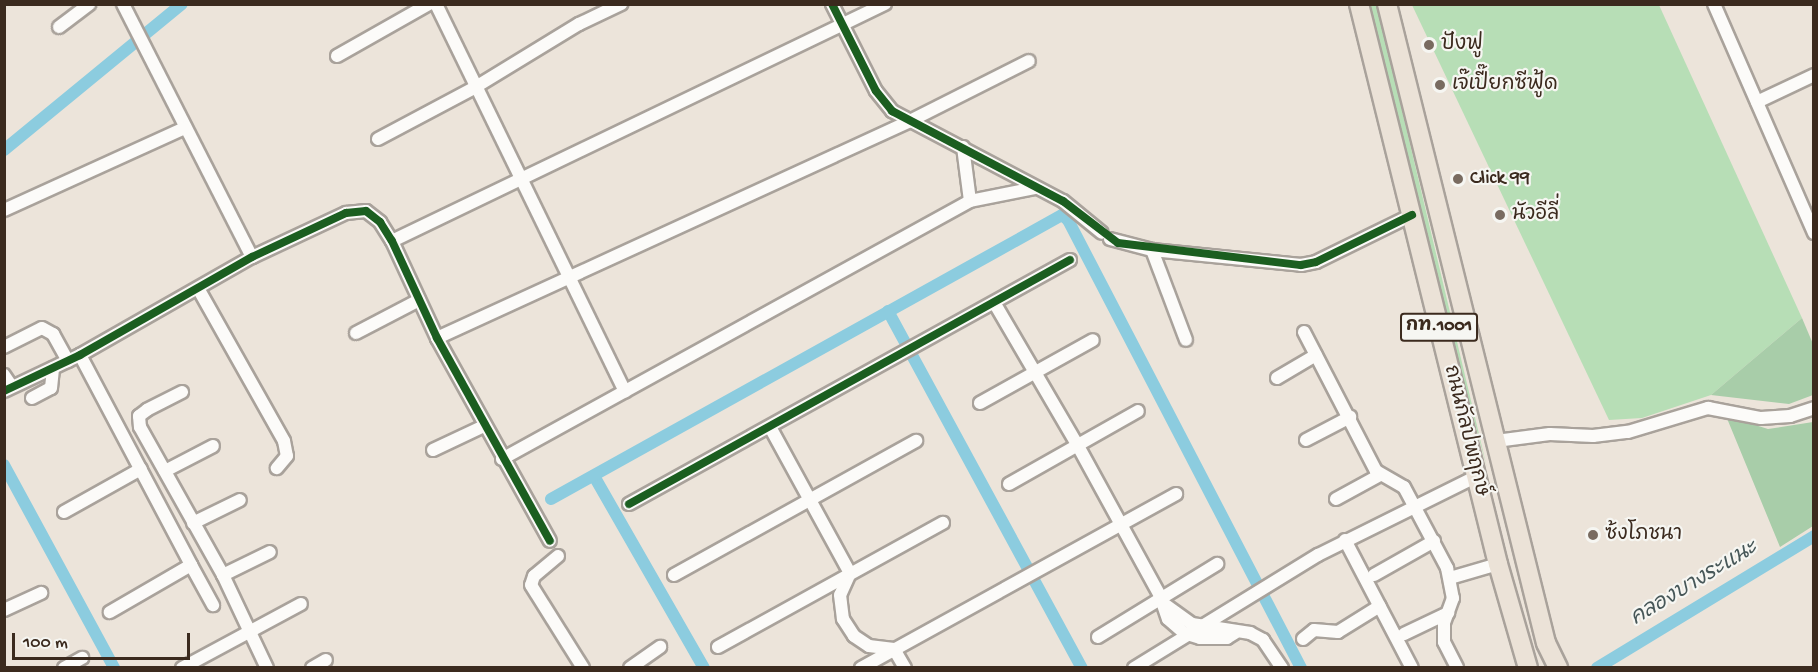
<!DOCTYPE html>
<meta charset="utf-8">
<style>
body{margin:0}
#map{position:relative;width:1818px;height:672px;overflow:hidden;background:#ece4da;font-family:"Gochi Hand","Playpen Sans Thai",sans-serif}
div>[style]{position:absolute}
.green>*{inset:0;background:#b7deb6}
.forest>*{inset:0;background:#a8cda9}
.canal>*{height:12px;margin:-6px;padding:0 6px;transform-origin:6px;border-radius:6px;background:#8cccdf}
.roads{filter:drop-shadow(2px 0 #a9a29b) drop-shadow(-2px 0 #a9a29b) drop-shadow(0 2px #a9a29b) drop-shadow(0 -2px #a9a29b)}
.street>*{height:12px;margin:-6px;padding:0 6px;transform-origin:6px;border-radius:6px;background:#fcfbf9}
.primary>*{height:18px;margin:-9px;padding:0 9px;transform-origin:9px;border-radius:9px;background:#ebe2d7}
.cycleway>*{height:8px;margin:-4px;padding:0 4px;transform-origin:4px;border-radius:4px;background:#1b5e20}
.dots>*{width:16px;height:16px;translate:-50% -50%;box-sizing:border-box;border:3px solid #f6f6f2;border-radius:50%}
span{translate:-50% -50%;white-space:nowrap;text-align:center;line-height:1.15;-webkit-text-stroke:4.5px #f6f6f2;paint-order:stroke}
.shield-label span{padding:2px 4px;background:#f6f6f2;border:2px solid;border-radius:4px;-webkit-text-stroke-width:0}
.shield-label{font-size:18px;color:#3b2a1e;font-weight:700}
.poi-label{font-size:20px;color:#3b2a1e}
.left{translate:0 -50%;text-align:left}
.street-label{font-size:20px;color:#3b2a1e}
.water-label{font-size:21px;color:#475758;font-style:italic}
.frame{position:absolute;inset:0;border:6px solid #3b2a1e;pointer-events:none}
.scale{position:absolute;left:12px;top:633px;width:178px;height:27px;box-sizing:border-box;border:3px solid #3b2a1e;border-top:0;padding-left:8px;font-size:18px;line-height:21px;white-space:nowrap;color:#3b2a1e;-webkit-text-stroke:4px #f6f6f2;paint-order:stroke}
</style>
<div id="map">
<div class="green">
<div style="clip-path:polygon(1370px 5px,1377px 5px,1487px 468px,1437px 283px)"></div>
<div style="clip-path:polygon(1412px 5px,1659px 5px,1802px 318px,1711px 395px,1642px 418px,1609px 420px)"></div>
</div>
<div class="forest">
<div style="clip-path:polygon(1802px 318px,1813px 344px,1813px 395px,1789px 404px,1711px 395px)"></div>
<div style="clip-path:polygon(1726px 416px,1768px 429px,1813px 422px,1813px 526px,1780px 547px)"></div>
</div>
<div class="canal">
<div style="left:4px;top:150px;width:230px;rotate:-39.4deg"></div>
<div style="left:888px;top:311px;width:406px;rotate:61.5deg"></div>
<div style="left:4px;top:465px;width:231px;rotate:61.5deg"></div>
<div style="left:594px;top:476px;width:221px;rotate:60.2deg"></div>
<div style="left:551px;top:499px;width:585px;rotate:-29.06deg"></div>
<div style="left:1062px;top:215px;width:8px;rotate:40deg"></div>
<div style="left:1068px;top:220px;width:505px;rotate:62.52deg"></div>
<div style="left:1597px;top:668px;width:254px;rotate:-31.3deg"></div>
</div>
<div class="roads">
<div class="street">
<div style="left:123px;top:4px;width:284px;rotate:63deg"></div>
<div style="left:436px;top:4px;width:431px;rotate:64deg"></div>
<div style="left:832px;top:4px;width:97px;rotate:63.2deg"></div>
<div style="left:876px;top:91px;width:26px;rotate:51deg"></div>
<div style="left:892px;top:111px;width:193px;rotate:27.8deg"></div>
<div style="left:1063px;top:201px;width:50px;rotate:39.4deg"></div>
<div style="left:1714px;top:4px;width:250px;rotate:66.4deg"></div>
<div style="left:59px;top:27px;width:38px;rotate:-37deg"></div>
<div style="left:337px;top:56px;width:106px;rotate:-29.5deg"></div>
<div style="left:1757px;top:102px;width:63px;rotate:-25.3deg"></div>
<div style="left:378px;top:139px;width:109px;rotate:-28deg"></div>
<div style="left:474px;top:88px;width:123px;rotate:-31.4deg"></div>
<div style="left:579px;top:24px;width:47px;rotate:-25.5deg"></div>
<div style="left:963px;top:147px;width:54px;rotate:82.6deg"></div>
<div style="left:4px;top:210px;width:199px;rotate:-24.4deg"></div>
<div style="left:1110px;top:239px;width:43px;rotate:14.7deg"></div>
<div style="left:1152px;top:250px;width:150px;rotate:5.7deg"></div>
<div style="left:1301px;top:265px;width:15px;rotate:-11deg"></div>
<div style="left:1316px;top:262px;width:107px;rotate:-26.1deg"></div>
<div style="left:392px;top:241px;width:547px;rotate:-25.68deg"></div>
<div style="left:1152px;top:250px;width:96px;rotate:69.3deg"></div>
<div style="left:199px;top:290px;width:173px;rotate:60.6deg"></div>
<div style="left:284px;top:441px;width:15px;rotate:79deg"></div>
<div style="left:287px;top:456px;width:16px;rotate:130deg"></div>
<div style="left:995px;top:304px;width:164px;rotate:59.7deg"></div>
<div style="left:1078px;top:446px;width:171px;rotate:61.3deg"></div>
<div style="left:1160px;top:596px;width:24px;rotate:71deg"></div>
<div style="left:1168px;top:619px;width:21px;rotate:41deg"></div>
<div style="left:1184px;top:633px;width:17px;rotate:17deg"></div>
<div style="left:1200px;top:638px;width:27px"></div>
<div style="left:1227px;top:638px;width:9px;rotate:-32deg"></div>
<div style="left:1304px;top:332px;width:157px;rotate:62.6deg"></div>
<div style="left:1376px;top:471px;width:32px;rotate:30deg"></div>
<div style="left:1404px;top:487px;width:92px;rotate:62deg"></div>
<div style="left:1447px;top:568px;width:31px;rotate:79deg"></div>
<div style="left:1453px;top:598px;width:27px;rotate:110deg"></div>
<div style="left:1444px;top:623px;width:19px;rotate:90deg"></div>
<div style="left:1444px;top:642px;width:29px;rotate:63deg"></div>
<div style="left:356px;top:333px;width:71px;rotate:-27.6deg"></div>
<div style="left:437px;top:338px;width:520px;rotate:-24.64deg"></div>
<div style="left:910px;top:121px;width:133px;rotate:-26.8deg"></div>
<div style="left:4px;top:347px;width:42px;rotate:-26.6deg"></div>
<div style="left:42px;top:328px;width:13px;rotate:29deg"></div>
<div style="left:53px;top:334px;width:31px;rotate:61deg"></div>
<div style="left:80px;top:355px;width:238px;rotate:62.1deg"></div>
<div style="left:191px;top:565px;width:94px;rotate:149.9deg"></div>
<div style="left:4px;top:375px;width:14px;rotate:56deg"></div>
<div style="left:1277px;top:378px;width:45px;rotate:-30.5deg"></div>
<div style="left:4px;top:391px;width:84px;rotate:-25.3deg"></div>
<div style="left:80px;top:355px;width:198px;rotate:-29.7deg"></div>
<div style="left:252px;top:257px;width:104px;rotate:-25.1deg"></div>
<div style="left:346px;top:213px;width:20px;rotate:-6deg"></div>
<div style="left:366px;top:211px;width:18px;rotate:38deg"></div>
<div style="left:380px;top:222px;width:22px;rotate:58deg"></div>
<div style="left:392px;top:241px;width:107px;rotate:65.1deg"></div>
<div style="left:437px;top:338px;width:232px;rotate:60.9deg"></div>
<div style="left:182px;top:392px;width:39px;rotate:153deg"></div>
<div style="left:147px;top:410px;width:10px;rotate:143deg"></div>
<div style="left:139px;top:416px;width:11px;rotate:85deg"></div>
<div style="left:140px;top:427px;width:170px;rotate:60.7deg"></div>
<div style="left:223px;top:575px;width:103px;rotate:64.7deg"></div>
<div style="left:32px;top:398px;width:21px;rotate:-28deg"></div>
<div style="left:51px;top:388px;width:20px;rotate:-84deg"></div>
<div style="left:980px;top:403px;width:129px;rotate:-29.1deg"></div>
<div style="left:770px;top:427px;width:166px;rotate:61.3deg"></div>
<div style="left:850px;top:573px;width:24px;rotate:114deg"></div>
<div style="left:840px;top:595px;width:24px;rotate:83deg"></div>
<div style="left:843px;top:619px;width:20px;rotate:57deg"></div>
<div style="left:854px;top:636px;width:18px;rotate:34deg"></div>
<div style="left:869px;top:646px;width:25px;rotate:7deg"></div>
<div style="left:894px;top:649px;width:22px;rotate:60deg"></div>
<div style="left:1306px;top:440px;width:50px;rotate:-27.6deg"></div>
<div style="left:1496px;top:441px;width:54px;rotate:-7.4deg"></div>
<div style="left:1550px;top:434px;width:43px;rotate:2.7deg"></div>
<div style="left:1593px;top:436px;width:35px;rotate:-7deg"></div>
<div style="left:1628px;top:432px;width:84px;rotate:-16.7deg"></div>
<div style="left:1708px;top:408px;width:54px;rotate:10.7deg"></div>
<div style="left:1761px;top:418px;width:29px;rotate:-4deg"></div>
<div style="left:1790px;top:416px;width:25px;rotate:-18deg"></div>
<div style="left:433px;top:450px;width:56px;rotate:-25.2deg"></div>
<div style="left:502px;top:459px;width:534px;rotate:-28.87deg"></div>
<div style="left:970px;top:201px;width:66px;rotate:-11.3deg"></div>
<div style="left:165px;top:471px;width:54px;rotate:-27.5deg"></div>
<div style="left:1009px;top:484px;width:148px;rotate:-29.5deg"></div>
<div style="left:1336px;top:499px;width:50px;rotate:-28.6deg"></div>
<div style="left:629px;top:504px;width:504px;rotate:-28.96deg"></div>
<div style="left:64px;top:512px;width:88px;rotate:-29.2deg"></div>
<div style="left:193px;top:523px;width:52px;rotate:-26.1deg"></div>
<div style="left:1345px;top:540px;width:144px;rotate:62.4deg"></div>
<div style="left:558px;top:556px;width:31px;rotate:140deg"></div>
<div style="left:534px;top:576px;width:9px;rotate:108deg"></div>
<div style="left:531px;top:585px;width:98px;rotate:57.9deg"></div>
<div style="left:191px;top:565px;width:46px;rotate:61.2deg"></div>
<div style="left:223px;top:575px;width:52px;rotate:-26.1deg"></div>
<div style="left:674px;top:575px;width:277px;rotate:-29deg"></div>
<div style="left:1374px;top:575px;width:69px;rotate:-29.5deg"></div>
<div style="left:1450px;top:578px;width:50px;rotate:-16.3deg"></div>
<div style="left:1163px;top:603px;width:36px;rotate:36deg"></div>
<div style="left:1192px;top:624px;width:59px;rotate:8.8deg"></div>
<div style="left:1250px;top:633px;width:15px;rotate:28deg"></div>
<div style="left:1263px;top:640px;width:34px;rotate:56deg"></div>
<div style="left:4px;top:610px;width:41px;rotate:-24.7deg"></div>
<div style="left:1404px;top:634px;width:49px;rotate:-25.5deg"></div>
<div style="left:1098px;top:637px;width:140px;rotate:-31.5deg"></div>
<div style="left:1303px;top:639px;width:14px;rotate:-39deg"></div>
<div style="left:1314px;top:630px;width:24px;rotate:5deg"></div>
<div style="left:1338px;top:632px;width:49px;rotate:-31.8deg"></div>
<div style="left:718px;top:647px;width:257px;rotate:-28.9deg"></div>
<div style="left:64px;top:668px;width:21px;rotate:-29deg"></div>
<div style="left:182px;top:668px;width:135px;rotate:-28.3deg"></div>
<div style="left:312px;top:668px;width:16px;rotate:-30deg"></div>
<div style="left:630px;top:668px;width:37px;rotate:-35deg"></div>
<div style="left:861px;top:668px;width:360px;rotate:-28.9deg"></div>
<div style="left:1134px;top:668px;width:216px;rotate:-31.6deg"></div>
<div style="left:1318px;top:555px;width:178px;rotate:-26.4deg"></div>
</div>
<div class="primary">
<div style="left:1359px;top:4px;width:577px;rotate:76.06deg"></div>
<div style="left:1498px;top:564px;width:108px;rotate:73.9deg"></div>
<div style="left:1387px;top:4px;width:658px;rotate:76.03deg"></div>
<div style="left:1546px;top:643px;width:28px;rotate:64deg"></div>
</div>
</div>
<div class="cycleway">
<div style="left:832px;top:4px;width:97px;rotate:63.2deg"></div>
<div style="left:876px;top:91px;width:26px;rotate:51deg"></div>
<div style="left:892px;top:111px;width:193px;rotate:27.8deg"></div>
<div style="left:1063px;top:201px;width:69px;rotate:37.4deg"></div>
<div style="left:1118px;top:243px;width:184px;rotate:6.9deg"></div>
<div style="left:1301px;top:265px;width:15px;rotate:-11deg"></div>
<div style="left:1316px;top:262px;width:107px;rotate:-26.1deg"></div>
<div style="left:4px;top:391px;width:84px;rotate:-25.3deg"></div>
<div style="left:80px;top:355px;width:198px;rotate:-29.7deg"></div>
<div style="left:252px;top:257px;width:104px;rotate:-25.1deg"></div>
<div style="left:346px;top:213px;width:20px;rotate:-6deg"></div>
<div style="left:366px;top:211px;width:18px;rotate:38deg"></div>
<div style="left:380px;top:222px;width:22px;rotate:58deg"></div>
<div style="left:392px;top:241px;width:107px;rotate:65.1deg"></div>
<div style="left:437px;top:338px;width:232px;rotate:60.9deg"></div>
<div style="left:629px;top:504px;width:504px;rotate:-28.96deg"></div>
</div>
<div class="dots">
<div style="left:1429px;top:45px;background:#796b60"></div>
<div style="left:1440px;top:85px;background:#796b60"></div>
<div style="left:1458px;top:179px;background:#796b60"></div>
<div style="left:1500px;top:215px;background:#796b60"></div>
<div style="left:1593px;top:535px;background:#796b60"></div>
</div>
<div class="shield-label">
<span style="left:1439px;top:327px">กท.1001</span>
</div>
<div class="poi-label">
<span class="left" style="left:1441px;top:45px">ปังฟู</span>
<span class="left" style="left:1452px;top:85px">เจ๊เปี๊ยกซีฟู้ด</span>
<span class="left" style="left:1470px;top:179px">Click 99</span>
<span class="left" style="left:1512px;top:215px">นัวอีลี่</span>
<span class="left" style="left:1605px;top:535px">ซ้งโภชนา</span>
</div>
<div class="street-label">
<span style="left:1465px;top:431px;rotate:76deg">ถนนกัลปพฤกษ์</span>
</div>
<div class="water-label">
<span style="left:1695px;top:585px;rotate:-31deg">คลองบางระแนะ</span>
</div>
<div class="frame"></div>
<div class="scale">100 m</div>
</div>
